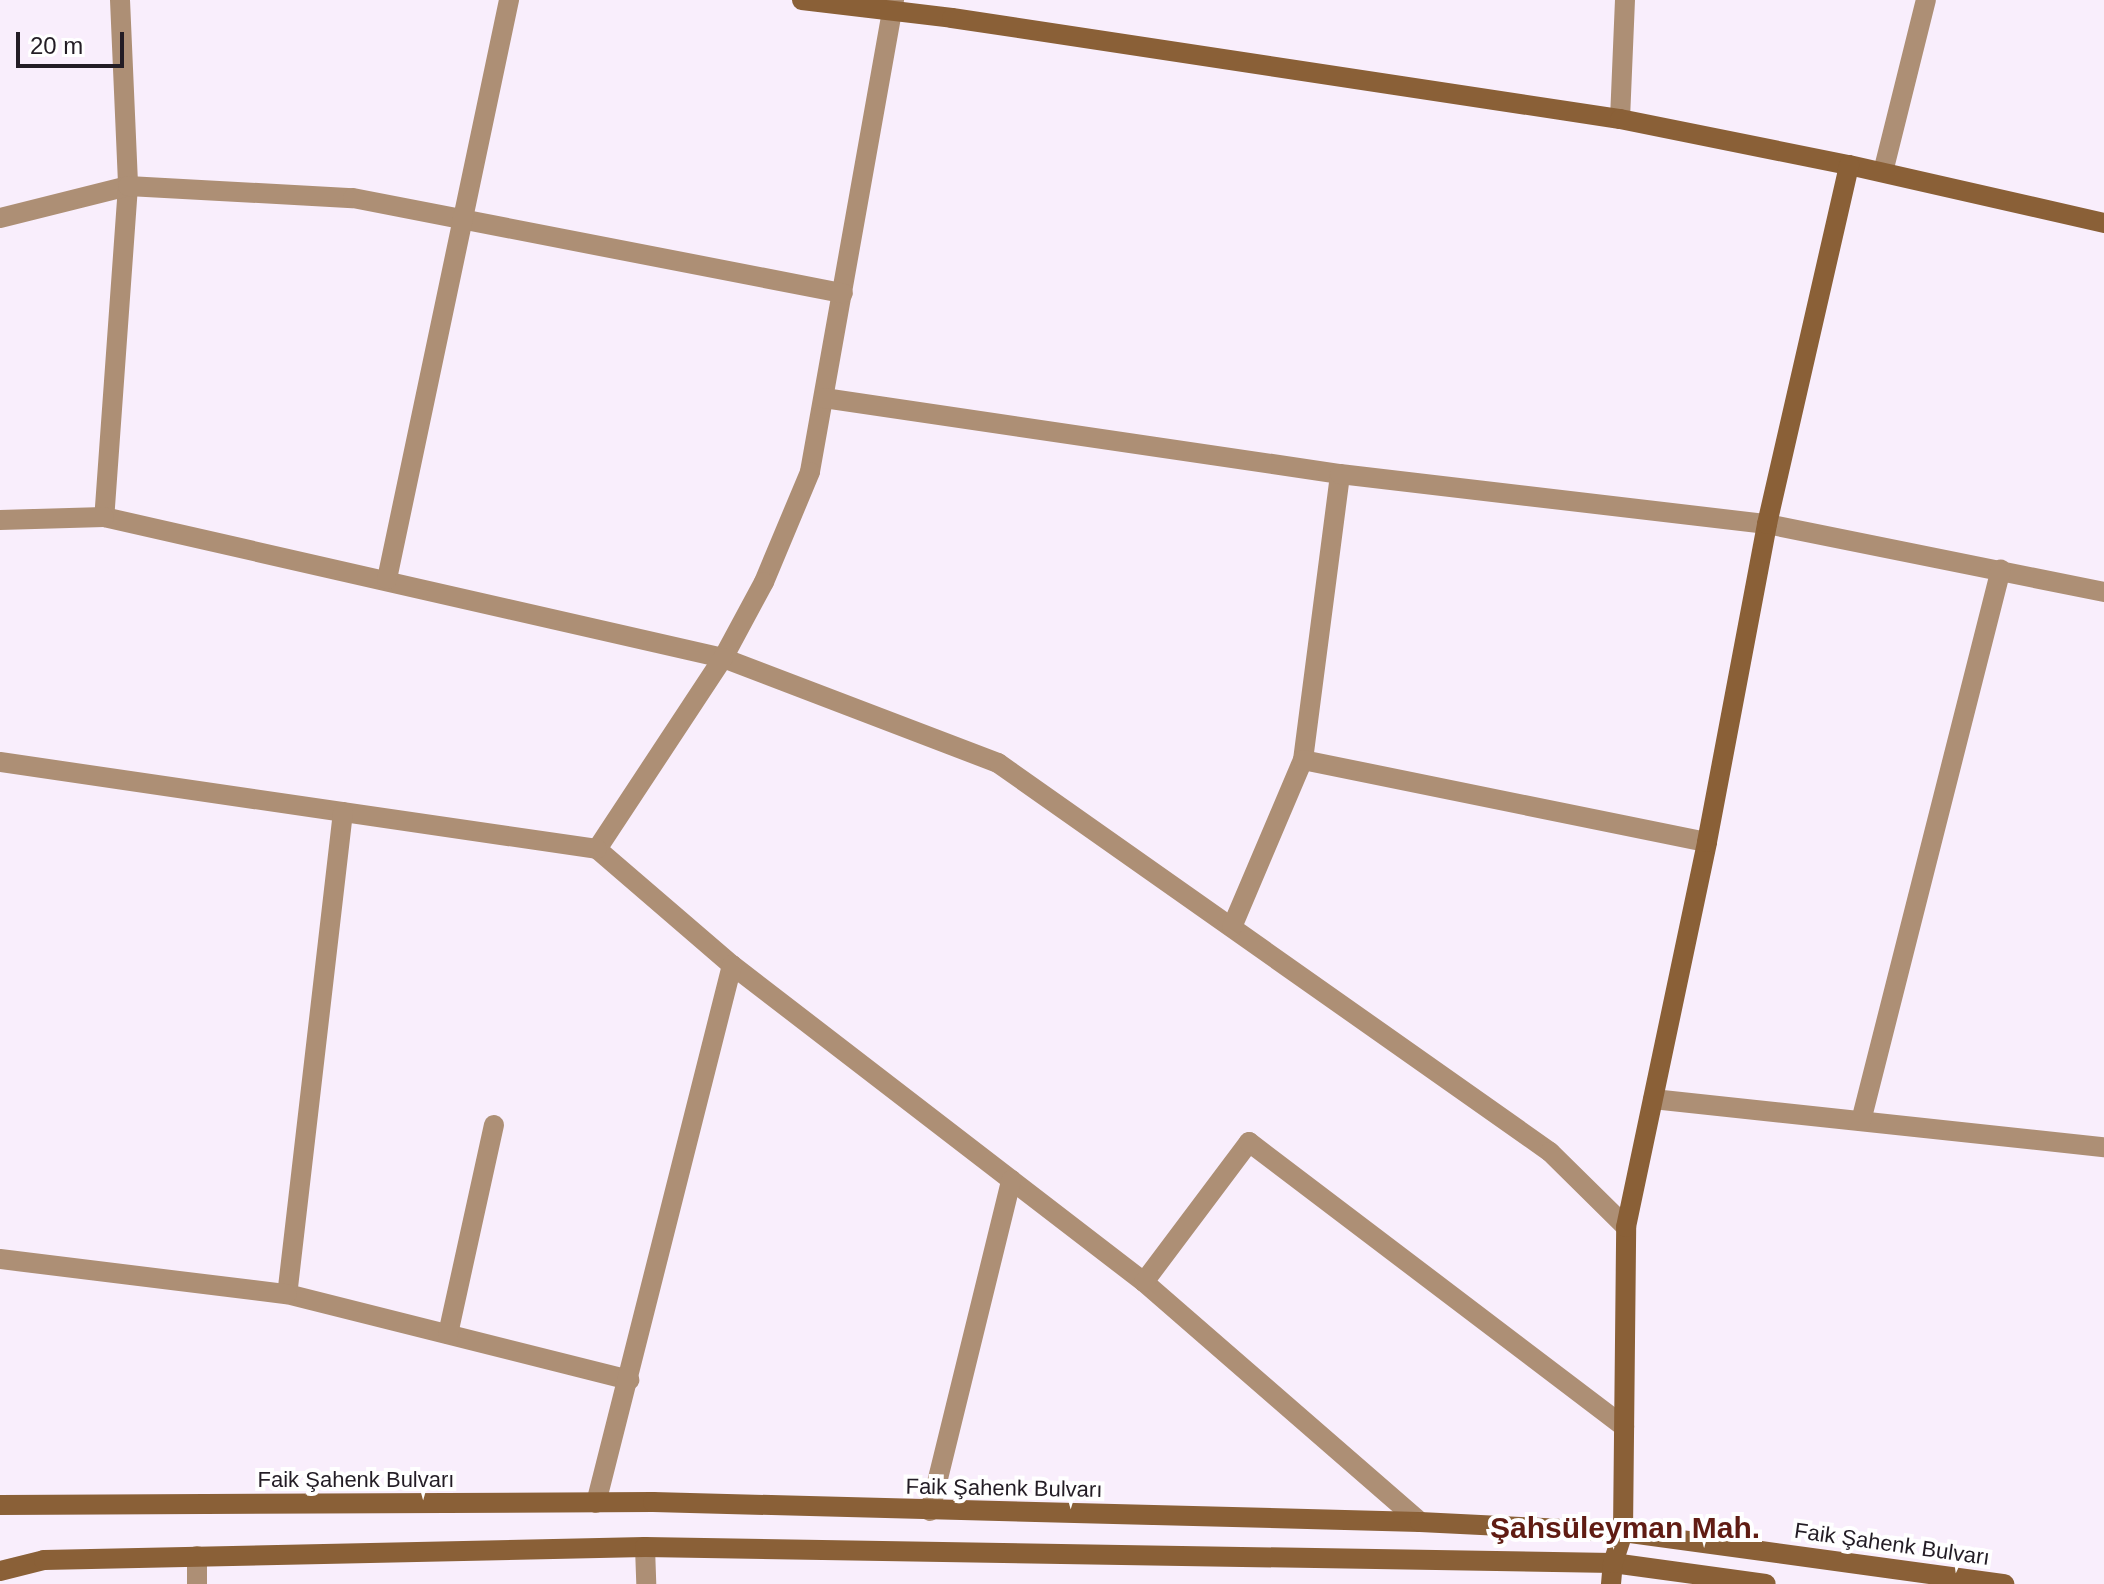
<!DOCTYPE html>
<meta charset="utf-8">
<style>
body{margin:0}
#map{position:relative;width:2104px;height:1584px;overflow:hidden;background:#f9eefc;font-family:Helvetica,sans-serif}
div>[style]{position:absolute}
.street>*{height:20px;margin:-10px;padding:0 10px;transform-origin:10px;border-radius:10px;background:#ad8f75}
.secondary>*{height:20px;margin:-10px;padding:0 10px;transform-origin:10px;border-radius:10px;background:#8a6037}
span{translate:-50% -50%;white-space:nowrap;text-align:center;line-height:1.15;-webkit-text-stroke:8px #fff;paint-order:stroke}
.street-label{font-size:22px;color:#231d25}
.district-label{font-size:30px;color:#601c13;font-weight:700}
.scale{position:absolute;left:16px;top:32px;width:108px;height:36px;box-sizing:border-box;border:4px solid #231d25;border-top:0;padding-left:10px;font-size:24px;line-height:28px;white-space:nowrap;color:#231d25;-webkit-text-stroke:6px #fff;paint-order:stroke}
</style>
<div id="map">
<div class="street">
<div style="left:120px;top:0;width:186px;rotate:87.5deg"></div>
<div style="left:128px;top:186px;width:332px;rotate:94.1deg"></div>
<div style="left:104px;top:517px;width:635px;rotate:12.83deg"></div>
<div style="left:723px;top:658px;width:294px;rotate:20.9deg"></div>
<div style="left:998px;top:763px;width:675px;rotate:35.17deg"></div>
<div style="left:1550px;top:1152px;width:107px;rotate:44.6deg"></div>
<div style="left:894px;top:0;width:479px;rotate:100.1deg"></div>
<div style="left:810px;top:472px;width:119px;rotate:112.7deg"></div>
<div style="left:764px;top:582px;width:86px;rotate:118.3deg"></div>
<div style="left:723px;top:658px;width:229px;rotate:123.4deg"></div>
<div style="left:597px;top:849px;width:178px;rotate:40.7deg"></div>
<div style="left:732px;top:965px;width:520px;rotate:37.58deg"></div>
<div style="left:1144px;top:1282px;width:366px;rotate:41deg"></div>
<div style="left:1620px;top:119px;width:119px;rotate:-87.6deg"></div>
<div style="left:1883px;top:172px;width:177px;rotate:-76deg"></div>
<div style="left:0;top:218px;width:132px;rotate:-14deg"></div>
<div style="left:128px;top:186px;width:225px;rotate:3.1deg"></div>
<div style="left:353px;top:198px;width:499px;rotate:11deg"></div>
<div style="left:824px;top:398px;width:522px;rotate:8.38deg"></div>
<div style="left:0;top:520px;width:104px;rotate:-1.7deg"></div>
<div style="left:387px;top:579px;width:592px;rotate:-78.1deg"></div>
<div style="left:1303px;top:760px;width:288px;rotate:-82.6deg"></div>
<div style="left:1340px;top:474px;width:430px;rotate:6.7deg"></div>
<div style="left:1767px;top:524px;width:344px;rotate:11.4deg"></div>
<div style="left:0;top:762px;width:603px;rotate:8.29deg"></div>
<div style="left:343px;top:812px;width:485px;rotate:96.6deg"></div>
<div style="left:287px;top:1294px;width:353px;rotate:14.1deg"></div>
<div style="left:1232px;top:927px;width:181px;rotate:-67deg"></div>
<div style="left:1303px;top:760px;width:412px;rotate:11.5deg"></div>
<div style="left:1653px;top:1099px;width:454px;rotate:6.1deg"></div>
<div style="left:1861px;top:1121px;width:569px;rotate:-75.77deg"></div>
<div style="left:0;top:1259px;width:289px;rotate:7deg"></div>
<div style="left:1144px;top:1282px;width:175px;rotate:-53.1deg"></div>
<div style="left:1249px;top:1142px;width:471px;rotate:37.2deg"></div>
<div style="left:448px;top:1334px;width:214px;rotate:-77.6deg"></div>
<div style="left:596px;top:1503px;width:555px;rotate:-75.81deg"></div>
<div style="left:930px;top:1511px;width:341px;rotate:-76.2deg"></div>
<div style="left:645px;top:1547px;width:37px;rotate:88deg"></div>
<div style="left:197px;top:1584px;width:28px;rotate:-90deg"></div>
</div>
<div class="secondary">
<div style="left:802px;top:0;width:151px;rotate:6.8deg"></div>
<div style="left:952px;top:18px;width:676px;rotate:8.6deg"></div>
<div style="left:1620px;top:119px;width:234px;rotate:11.4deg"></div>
<div style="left:1849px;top:165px;width:262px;rotate:12.8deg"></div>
<div style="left:0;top:1505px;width:653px;rotate:-0.26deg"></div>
<div style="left:653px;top:1502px;width:767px;rotate:1.49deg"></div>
<div style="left:1420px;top:1522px;width:203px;rotate:2.8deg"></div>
<div style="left:1623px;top:1532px;width:385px;rotate:7.8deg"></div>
<div style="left:0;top:1571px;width:45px;rotate:-14deg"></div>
<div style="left:44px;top:1560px;width:601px;rotate:-1.24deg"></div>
<div style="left:645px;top:1547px;width:968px;rotate:0.95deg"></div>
<div style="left:1613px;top:1563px;width:154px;rotate:7.8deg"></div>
<div style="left:1611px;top:1584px;width:21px;rotate:-85deg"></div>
<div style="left:1613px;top:1563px;width:33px;rotate:-72deg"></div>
<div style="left:1623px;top:1532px;width:305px;rotate:-89.4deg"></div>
<div style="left:1626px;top:1227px;width:393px;rotate:-78.1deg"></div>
<div style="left:1707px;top:842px;width:324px;rotate:-79.3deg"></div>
<div style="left:1767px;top:524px;width:368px;rotate:-77.1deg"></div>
</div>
<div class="street-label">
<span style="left:356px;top:1480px">Faik Şahenk Bulvarı</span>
<span style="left:1004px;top:1488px;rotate:1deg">Faik Şahenk Bulvarı</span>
<span style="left:1892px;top:1544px;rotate:8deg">Faik Şahenk Bulvarı</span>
</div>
<div class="district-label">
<span style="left:1625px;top:1528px">Şahsüleyman Mah.</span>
</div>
<div class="scale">20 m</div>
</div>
